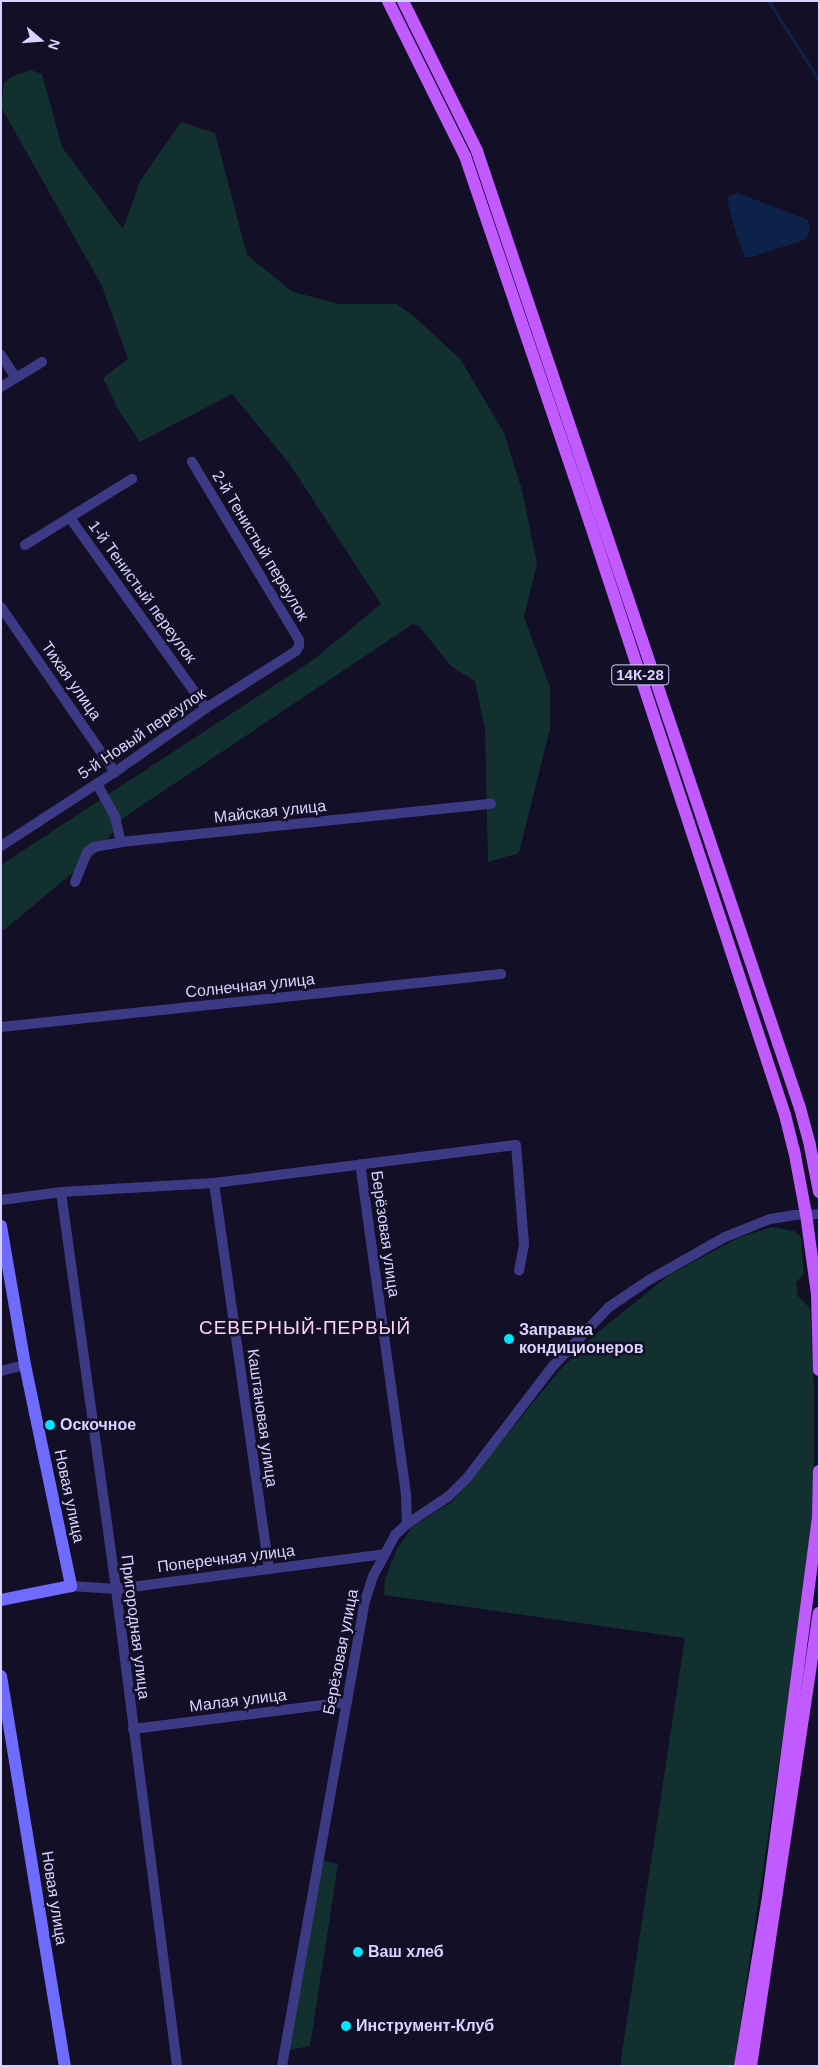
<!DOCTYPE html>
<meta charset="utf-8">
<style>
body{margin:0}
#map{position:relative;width:820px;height:2067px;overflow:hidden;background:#130f26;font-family:Arial,sans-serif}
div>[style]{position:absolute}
.green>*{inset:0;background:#12302f}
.water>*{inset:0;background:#0c2248}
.stream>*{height:2.5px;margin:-1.25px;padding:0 1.25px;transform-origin:1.25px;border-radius:1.25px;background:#0c2248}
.street>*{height:10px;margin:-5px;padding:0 5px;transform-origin:5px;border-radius:5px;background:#3d3a85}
.secondary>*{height:12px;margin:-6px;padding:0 6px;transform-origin:6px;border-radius:6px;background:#6f6bff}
.primary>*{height:12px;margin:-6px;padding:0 6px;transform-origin:6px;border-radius:6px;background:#c25bff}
.dots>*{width:14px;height:14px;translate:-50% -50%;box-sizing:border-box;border:2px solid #130f26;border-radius:50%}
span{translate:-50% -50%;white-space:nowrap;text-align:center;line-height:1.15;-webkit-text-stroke:5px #130f26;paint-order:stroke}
.shield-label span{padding:1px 4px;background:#130f26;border:1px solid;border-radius:4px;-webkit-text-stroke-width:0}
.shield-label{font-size:15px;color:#d9d4ff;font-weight:700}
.street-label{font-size:16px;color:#d9d4ff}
.poi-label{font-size:16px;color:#d9d4ff;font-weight:700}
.left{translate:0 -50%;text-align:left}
.quarter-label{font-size:19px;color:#ffd6f0;letter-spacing:1px}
.frame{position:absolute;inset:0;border:2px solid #d9d4ff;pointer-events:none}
.north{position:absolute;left:15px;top:15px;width:50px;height:50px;-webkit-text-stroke:4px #130f26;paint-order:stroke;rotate:108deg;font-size:14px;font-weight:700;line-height:20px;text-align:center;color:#d9d4ff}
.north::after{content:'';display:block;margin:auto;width:18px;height:22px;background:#d9d4ff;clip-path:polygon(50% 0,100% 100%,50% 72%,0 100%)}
</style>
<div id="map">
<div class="green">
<div style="clip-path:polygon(30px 70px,42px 74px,62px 147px,123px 229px,140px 181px,181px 122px,215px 133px,247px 255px,293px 292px,340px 304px,397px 304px,417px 319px,461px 360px,504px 433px,522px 490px,537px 564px,524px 617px,550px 687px,550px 729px,519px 853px,488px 862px,485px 729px,475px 681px,451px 666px,419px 626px,413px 624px,123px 818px,100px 850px,4px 930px,1px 930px,1px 865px,313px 660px,381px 604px,289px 463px,232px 394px,140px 442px,118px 409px,103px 378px,128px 359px,102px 286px,1px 107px,4px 83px,13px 76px)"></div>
<div style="clip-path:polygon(772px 1227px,794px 1231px,801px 1237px,804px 1273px,796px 1283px,798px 1296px,810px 1308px,814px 1389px,814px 1527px,734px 2066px,620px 2066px,685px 1638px,384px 1595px,385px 1579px,396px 1551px,411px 1528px,453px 1501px,559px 1371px,597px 1333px,669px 1275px,738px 1238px)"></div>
<div style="clip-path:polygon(321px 1860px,338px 1864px,310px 2046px,288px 2050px)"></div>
</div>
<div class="water">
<div style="clip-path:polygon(738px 193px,808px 220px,810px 225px,808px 236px,804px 240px,752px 257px,745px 257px,737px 237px,727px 200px,730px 195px)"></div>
</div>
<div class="stream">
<div style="left:769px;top:1px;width:93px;rotate:57.7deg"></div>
</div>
<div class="street">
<div style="left:1px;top:355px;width:27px;rotate:57deg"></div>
<div style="left:1px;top:387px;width:48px;rotate:-31.4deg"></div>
<div style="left:70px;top:518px;width:234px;rotate:54.4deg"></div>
<div style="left:25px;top:545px;width:126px;rotate:-31.7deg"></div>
<div style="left:1px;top:607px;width:201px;rotate:55.4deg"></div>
<div style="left:97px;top:784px;width:38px;rotate:61deg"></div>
<div style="left:115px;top:817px;width:26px;rotate:77deg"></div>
<div style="left:1px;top:846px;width:136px;rotate:-33deg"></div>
<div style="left:115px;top:772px;width:111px;rotate:-35.1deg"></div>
<div style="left:206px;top:708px;width:107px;rotate:-32.3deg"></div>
<div style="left:296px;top:651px;width:6px;rotate:-59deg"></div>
<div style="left:299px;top:646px;width:6px;rotate:-90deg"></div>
<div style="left:299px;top:640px;width:208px;rotate:-121deg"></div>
<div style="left:75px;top:882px;width:32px;rotate:-68deg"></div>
<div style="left:87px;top:852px;width:9px;rotate:-36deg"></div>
<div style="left:94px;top:847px;width:27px;rotate:-10deg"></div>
<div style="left:121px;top:842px;width:372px;rotate:-5.9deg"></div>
<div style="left:1px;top:1027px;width:503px;rotate:-6.05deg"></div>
<div style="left:214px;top:1183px;width:390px;rotate:81.9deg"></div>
<div style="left:61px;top:1192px;width:401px;rotate:82.1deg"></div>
<div style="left:116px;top:1589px;width:481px;rotate:82.7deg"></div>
<div style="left:1px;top:1200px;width:61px;rotate:-7.6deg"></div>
<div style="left:61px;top:1192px;width:153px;rotate:-3.4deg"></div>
<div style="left:214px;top:1183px;width:304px;rotate:-7.2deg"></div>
<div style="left:516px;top:1145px;width:100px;rotate:85.4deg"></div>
<div style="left:524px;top:1245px;width:26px;rotate:101deg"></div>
<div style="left:1px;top:1371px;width:25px;rotate:-14deg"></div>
<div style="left:407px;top:1524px;width:50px;rotate:-33.7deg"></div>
<div style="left:449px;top:1496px;width:25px;rotate:-45deg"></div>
<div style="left:467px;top:1478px;width:141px;rotate:-52.5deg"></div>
<div style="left:553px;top:1366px;width:81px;rotate:-46.5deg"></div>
<div style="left:609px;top:1307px;width:48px;rotate:-34deg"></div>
<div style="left:649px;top:1280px;width:87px;rotate:-29.5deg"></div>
<div style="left:725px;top:1237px;width:48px;rotate:-21.8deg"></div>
<div style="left:770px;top:1219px;width:24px;rotate:-9deg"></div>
<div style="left:794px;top:1215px;width:25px;rotate:-2deg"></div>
<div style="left:71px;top:1586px;width:45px;rotate:3.8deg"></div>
<div style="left:116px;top:1589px;width:271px;rotate:-7.4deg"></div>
<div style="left:133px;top:1729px;width:215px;rotate:-7.2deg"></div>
<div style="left:282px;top:2066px;width:469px;rotate:-79.9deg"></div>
<div style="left:364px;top:1604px;width:29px;rotate:-72deg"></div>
<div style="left:373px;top:1576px;width:25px;rotate:-61deg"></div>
<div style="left:385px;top:1554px;width:21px;rotate:-62deg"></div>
<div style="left:395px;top:1535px;width:16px;rotate:-43deg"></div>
<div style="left:407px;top:1524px;width:30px;rotate:-92deg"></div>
<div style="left:406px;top:1494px;width:333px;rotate:-97.9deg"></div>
</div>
<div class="secondary">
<div style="left:1px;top:1226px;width:141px;rotate:80.2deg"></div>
<div style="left:25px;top:1365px;width:226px;rotate:78.2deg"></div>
<div style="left:71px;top:1586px;width:71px;rotate:168.7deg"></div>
<div style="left:1px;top:1676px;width:395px;rotate:80.7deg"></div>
</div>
<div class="primary">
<div style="left:388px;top:1px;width:173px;rotate:63.6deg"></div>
<div style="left:465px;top:156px;width:388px;rotate:71.2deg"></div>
<div style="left:590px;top:523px;width:623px;rotate:71.77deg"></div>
<div style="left:785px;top:1115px;width:36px;rotate:76deg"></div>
<div style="left:794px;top:1150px;width:65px;rotate:79.4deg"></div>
<div style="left:806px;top:1214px;width:81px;rotate:82.2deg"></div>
<div style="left:817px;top:1294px;width:76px;rotate:88.5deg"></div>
<div style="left:403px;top:1px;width:167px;rotate:63.7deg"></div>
<div style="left:477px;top:151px;width:1010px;rotate:71.35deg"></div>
<div style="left:800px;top:1108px;width:39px;rotate:75deg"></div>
<div style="left:810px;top:1146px;width:47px;rotate:78.9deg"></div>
<div style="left:740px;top:2066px;width:171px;rotate:-80.6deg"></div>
<div style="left:768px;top:1897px;width:382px;rotate:-82.5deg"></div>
<div style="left:818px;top:1518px;width:47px;rotate:-88.8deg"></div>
<div style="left:751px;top:2066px;width:458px;rotate:-81.5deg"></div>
</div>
<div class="dots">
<div style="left:509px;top:1339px;background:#00e5ff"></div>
<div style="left:50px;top:1425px;background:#00e5ff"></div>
<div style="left:358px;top:1952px;background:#00e5ff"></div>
<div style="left:346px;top:2026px;background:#00e5ff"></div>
</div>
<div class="shield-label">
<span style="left:640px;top:675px">14К-28</span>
</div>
<div class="street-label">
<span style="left:260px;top:546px;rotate:59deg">2-й Тенистый переулок</span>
<span style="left:142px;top:592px;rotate:54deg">1-й Тенистый переулок</span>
<span style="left:71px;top:681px;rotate:55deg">Тихая улица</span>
<span style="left:142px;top:734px;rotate:-34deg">5-й Новый переулок</span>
<span style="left:270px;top:812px;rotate:-6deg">Майская улица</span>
<span style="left:250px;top:986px;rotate:-6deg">Солнечная улица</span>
<span style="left:385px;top:1234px;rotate:82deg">Берёзовая улица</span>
<span style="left:262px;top:1418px;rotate:82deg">Каштановая улица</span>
<span style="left:69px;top:1496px;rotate:78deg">Новая улица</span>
<span style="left:226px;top:1559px;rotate:-7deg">Поперечная улица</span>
<span style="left:135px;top:1627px;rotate:83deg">Пригородная улица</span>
<span style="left:341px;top:1652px;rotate:-79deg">Берёзовая улица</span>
<span style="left:238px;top:1701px;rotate:-7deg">Малая улица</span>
<span style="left:54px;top:1898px;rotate:81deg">Новая улица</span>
</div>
<div class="poi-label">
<span class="left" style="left:519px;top:1339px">Заправка<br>кондиционеров</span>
<span class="left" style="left:60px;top:1425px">Оскочное</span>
<span class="left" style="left:368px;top:1952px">Ваш хлеб</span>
<span class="left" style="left:356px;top:2026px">Инструмент-Клуб</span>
</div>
<div class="quarter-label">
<span style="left:305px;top:1328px">СЕВЕРНЫЙ-ПЕРВЫЙ</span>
</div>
<div class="frame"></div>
<div class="north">N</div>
</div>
